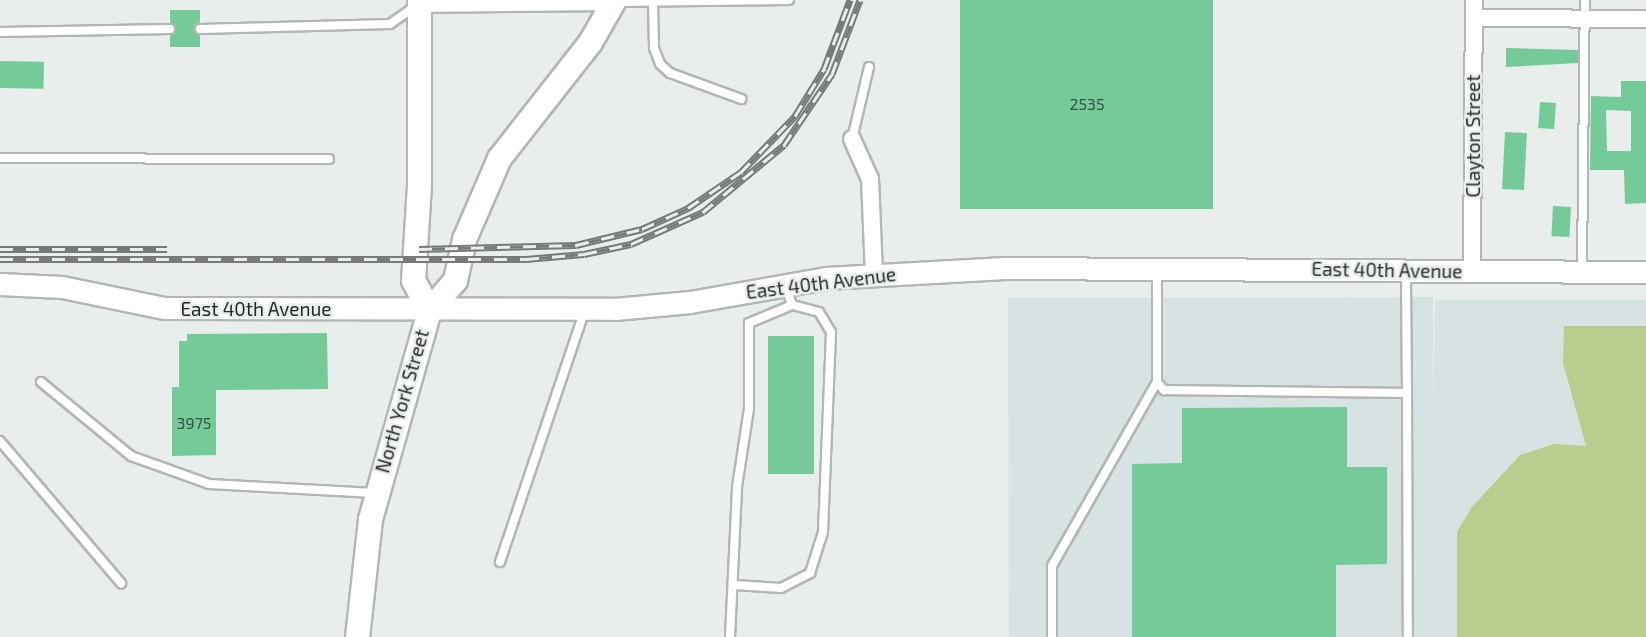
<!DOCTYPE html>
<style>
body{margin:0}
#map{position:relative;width:1646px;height:637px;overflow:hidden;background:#e9eeed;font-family:"Exo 2",sans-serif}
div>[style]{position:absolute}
.built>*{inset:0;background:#d6e3e2}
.green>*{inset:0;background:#b7ce8e}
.building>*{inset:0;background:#75ca9a;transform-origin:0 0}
.roads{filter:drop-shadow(2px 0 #b2b6b5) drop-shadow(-2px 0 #b2b6b5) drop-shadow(0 2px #b2b6b5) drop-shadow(0 -2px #b2b6b5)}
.service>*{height:8px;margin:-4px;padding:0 4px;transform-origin:4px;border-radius:4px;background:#fff}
.minor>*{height:16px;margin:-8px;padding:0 8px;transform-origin:8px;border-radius:8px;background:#fff}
.tertiary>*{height:21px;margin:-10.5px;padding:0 10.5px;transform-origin:10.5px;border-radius:10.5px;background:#fff}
.secondary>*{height:23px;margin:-11.5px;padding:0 11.5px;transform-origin:11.5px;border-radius:11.5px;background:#fff}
.rail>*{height:7px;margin-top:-3.5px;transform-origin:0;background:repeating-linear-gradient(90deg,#e9eeed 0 13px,#787a7a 0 26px);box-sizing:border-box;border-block:2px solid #787a7a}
span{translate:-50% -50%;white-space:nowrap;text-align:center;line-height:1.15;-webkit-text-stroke:5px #e9eeed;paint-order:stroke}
.number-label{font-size:16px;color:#3a5044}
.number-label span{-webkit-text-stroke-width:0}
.street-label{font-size:19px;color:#262727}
</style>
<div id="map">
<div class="built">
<div style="clip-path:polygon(1433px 297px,1433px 430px,1435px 300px,1646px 300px,1646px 637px,1009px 637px,1008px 298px)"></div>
</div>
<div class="green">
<div style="clip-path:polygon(1564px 326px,1646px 326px,1646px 637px,1457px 637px,1457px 532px,1472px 507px,1520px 455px,1554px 444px,1586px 446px,1563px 363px)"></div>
</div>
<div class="building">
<div style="left:960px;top:0;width:253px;height:209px"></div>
<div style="clip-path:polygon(170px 10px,200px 10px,200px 22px,194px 28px,200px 36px,200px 47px,170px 47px,170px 36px,176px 30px,170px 22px)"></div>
<div style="clip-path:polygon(1506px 48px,1578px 50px,1578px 63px,1506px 67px)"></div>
<div style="left:0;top:61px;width:44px;height:27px;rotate:1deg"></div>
<div style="clip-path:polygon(evenodd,1621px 81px,1646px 81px,1646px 203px,1625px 204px,1624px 170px,1590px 170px,1591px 96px,1621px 97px,1621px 81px,1606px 110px,1631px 111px,1631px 151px,1607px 151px,1606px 110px)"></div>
<div style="left:1540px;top:102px;width:16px;height:26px;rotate:4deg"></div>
<div style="left:1505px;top:132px;width:22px;height:57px;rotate:3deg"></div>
<div style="left:1553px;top:206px;width:18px;height:30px;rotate:3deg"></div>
<div style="clip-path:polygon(327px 333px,328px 389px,216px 390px,216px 455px,172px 456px,172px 387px,179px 387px,179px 341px,187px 341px,187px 334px)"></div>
<div style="left:768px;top:336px;width:46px;height:138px"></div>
<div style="clip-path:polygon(1347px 407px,1347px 467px,1387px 467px,1387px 564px,1336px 565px,1336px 637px,1132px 637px,1132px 464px,1182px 463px,1182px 408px)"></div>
</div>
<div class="roads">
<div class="service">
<div style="left:616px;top:2px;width:173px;rotate:-0.7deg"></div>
<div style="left:653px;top:3px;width:45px;rotate:88.7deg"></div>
<div style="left:654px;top:48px;width:17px;rotate:69deg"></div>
<div style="left:660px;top:64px;width:13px;rotate:42deg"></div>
<div style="left:670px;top:73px;width:76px;rotate:20.1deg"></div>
<div style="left:200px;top:29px;width:190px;rotate:-1.5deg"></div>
<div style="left:390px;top:24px;width:29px;rotate:-35deg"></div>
<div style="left:0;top:32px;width:170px;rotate:-1deg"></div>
<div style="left:852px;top:139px;width:74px;rotate:-76.7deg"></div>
<div style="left:0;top:158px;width:329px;rotate:0.2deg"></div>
<div style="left:1582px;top:270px;width:270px;rotate:-89.4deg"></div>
<div style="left:1157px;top:272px;width:110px;rotate:90deg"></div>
<div style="left:1157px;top:382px;width:11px;rotate:49deg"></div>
<div style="left:1164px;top:390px;width:243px;rotate:0.7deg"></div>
<div style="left:1407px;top:393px;width:121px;rotate:-90.5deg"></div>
<div style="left:41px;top:382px;width:117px;rotate:39.4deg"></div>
<div style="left:131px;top:456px;width:83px;rotate:19.7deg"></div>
<div style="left:209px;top:484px;width:166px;rotate:3.1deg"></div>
<div style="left:1407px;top:393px;width:244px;rotate:89.8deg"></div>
<div style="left:0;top:441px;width:187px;rotate:49.6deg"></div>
<div style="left:500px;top:562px;width:267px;rotate:-71.4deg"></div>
<div style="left:735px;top:585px;width:46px;rotate:3.7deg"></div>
<div style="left:781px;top:588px;width:33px;rotate:-27deg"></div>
<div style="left:810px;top:573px;width:43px;rotate:-72.4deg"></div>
<div style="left:823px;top:532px;width:200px;rotate:-87.7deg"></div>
<div style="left:831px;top:332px;width:23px;rotate:-121deg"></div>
<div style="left:819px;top:312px;width:28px;rotate:-165deg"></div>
<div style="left:792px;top:305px;width:19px;rotate:-108deg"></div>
<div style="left:730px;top:637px;width:150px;rotate:-87.3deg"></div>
<div style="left:737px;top:487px;width:79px;rotate:-81.3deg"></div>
<div style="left:749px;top:409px;width:86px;rotate:-90deg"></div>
<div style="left:749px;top:323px;width:47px;rotate:-22.7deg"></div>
<div style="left:1052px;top:637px;width:71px;rotate:-90deg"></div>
<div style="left:1052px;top:566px;width:212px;rotate:-60.3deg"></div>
</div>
<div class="minor">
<div style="left:419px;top:4px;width:194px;rotate:-0.6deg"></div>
<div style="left:1474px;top:18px;width:172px;rotate:0.3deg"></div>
<div style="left:852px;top:139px;width:44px;rotate:65.8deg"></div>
<div style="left:870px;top:179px;width:96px;rotate:87.6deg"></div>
<div style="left:1472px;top:271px;width:271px;rotate:-89.6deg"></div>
</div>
<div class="tertiary">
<div style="left:0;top:284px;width:62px;rotate:2.8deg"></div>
<div style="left:62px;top:287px;width:104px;rotate:11.6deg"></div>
<div style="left:164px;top:308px;width:451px;rotate:0.1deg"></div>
<div style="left:615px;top:309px;width:75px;rotate:-5.3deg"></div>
<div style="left:690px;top:302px;width:138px;rotate:-10deg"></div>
<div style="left:826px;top:278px;width:179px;rotate:-3.2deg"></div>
<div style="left:1005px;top:268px;width:641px;rotate:0.36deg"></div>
</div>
<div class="secondary">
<div style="left:429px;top:310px;width:40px;rotate:-49deg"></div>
<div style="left:455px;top:280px;width:42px;rotate:-77.6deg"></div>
<div style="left:464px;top:239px;width:88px;rotate:-66.6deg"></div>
<div style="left:499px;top:158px;width:147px;rotate:-51.9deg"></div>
<div style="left:590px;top:42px;width:48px;rotate:-60.3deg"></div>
<div style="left:357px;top:637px;width:119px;rotate:-83.7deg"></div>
<div style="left:370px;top:519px;width:217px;rotate:-74.2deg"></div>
<div style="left:429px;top:310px;width:34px;rotate:-118deg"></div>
<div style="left:413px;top:280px;width:96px;rotate:-86.4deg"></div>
<div style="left:419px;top:184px;width:184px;rotate:-90deg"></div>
</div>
</div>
<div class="rail">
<div style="left:0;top:249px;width:167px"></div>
<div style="left:419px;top:249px;width:157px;rotate:-1.5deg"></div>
<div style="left:576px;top:245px;width:68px;rotate:-13.6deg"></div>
<div style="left:642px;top:229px;width:51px;rotate:-24.5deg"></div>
<div style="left:688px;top:208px;width:64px;rotate:-34.2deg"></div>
<div style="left:741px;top:172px;width:78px;rotate:-46deg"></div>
<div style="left:795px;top:116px;width:55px;rotate:-58.3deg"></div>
<div style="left:824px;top:69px;width:74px;rotate:-69.4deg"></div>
<div style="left:0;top:259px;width:526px"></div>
<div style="left:526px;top:259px;width:58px;rotate:-4.9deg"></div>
<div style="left:584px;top:254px;width:48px;rotate:-12deg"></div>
<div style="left:631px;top:244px;width:79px;rotate:-24deg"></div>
<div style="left:703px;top:212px;width:105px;rotate:-39.6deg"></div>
<div style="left:784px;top:145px;width:86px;rotate:-55.9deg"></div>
<div style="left:832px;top:74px;width:79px;rotate:-69.3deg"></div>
</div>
<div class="number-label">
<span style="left:1087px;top:104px">2535</span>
<span style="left:194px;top:423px">3975</span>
</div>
<div class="street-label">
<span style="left:1473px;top:136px;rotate:-90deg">Clayton Street</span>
<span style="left:1387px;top:270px;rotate:1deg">East 40th Avenue</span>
<span style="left:821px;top:283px;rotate:-7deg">East 40th Avenue</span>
<span style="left:256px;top:309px">East 40th Avenue</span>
<span style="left:402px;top:401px;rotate:-74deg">North York Street</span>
</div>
</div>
